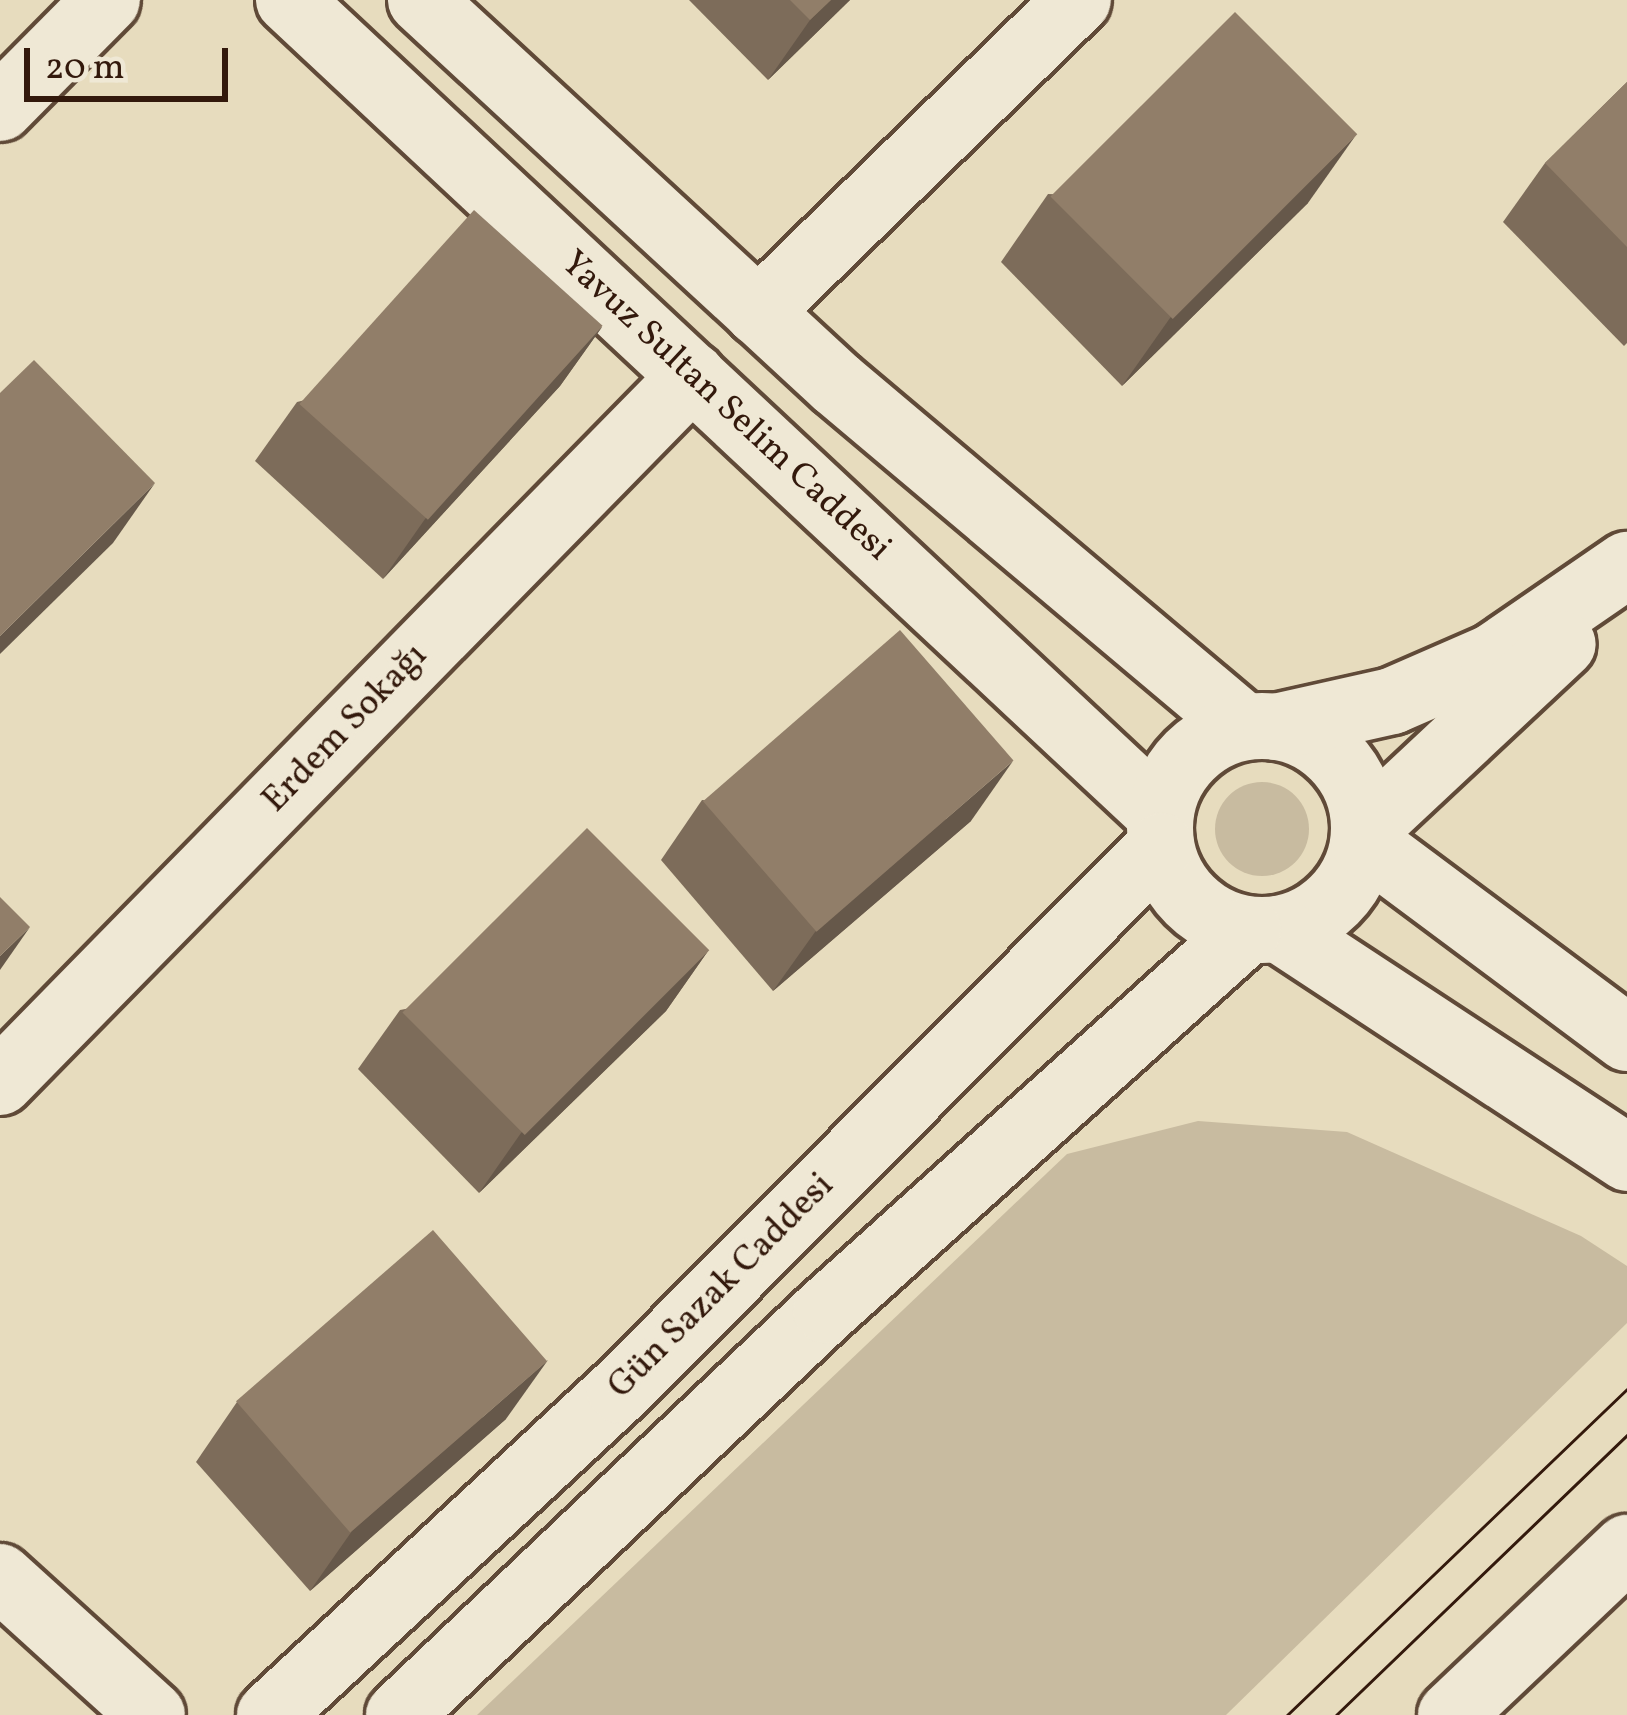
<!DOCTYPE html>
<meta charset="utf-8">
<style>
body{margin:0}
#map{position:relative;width:1627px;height:1715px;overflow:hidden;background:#e7dcbe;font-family:Vollkorn,serif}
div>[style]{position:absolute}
.green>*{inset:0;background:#c8bba0}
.round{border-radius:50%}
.roads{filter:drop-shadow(3px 0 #604a38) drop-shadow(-3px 0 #604a38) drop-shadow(0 3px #604a38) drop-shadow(0 -3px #604a38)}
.street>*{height:66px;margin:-33px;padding:0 33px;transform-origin:33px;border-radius:33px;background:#efe8d5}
.secondary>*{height:66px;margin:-33px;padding:0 33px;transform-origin:33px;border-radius:33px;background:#efe8d5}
.secondary>.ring{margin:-33px;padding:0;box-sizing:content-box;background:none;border:66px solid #efe8d5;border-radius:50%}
.tram>*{height:3px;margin:-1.5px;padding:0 1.5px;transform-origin:1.5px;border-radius:1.5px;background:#33190c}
.wall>*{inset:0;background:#7d6c5a}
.shaded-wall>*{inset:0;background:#66584a}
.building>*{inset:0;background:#917e69;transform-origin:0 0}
span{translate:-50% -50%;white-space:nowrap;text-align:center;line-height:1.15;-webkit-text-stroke:9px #efe8d5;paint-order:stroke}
.street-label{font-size:36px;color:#33190c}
.scale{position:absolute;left:24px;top:48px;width:204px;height:54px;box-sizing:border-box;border:6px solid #33190c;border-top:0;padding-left:15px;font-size:36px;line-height:42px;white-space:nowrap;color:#33190c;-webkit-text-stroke:9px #efe8d5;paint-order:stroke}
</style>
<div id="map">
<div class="green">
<div class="round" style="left:1215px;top:782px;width:94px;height:94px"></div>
<div style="clip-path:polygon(1198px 1121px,1347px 1132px,1581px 1236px,1627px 1266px,1627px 1323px,1226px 1715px,477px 1715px,1067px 1154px)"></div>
</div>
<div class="roads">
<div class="street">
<div style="left:0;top:108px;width:152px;rotate:-45.3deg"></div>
<div style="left:758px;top:312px;width:447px;rotate:-44.3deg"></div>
<div style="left:0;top:1082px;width:989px;rotate:-45.57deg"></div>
<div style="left:0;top:1577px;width:205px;rotate:42.2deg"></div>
<div style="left:1451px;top:1715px;width:243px;rotate:-43.5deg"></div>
</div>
<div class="secondary">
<div style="left:289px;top:0;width:1192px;rotate:43.06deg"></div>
<div style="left:421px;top:0;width:566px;rotate:42.71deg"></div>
<div style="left:837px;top:384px;width:532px;rotate:40.12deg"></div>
<div class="ring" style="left:1160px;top:726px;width:138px;height:138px"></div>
<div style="left:1276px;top:727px;width:119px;rotate:-12.6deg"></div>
<div style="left:1392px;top:701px;width:110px;rotate:-23.5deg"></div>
<div style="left:1493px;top:657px;width:163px;rotate:-34.5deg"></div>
<div style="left:1364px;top:830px;width:272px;rotate:-43.1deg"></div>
<div style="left:1364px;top:842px;width:328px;rotate:36.7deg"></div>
<div style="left:1279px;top:929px;width:417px;rotate:33.3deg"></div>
<div style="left:270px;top:1715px;width:478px;rotate:-42.9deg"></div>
<div style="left:620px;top:1390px;width:767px;rotate:-45.16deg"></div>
<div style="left:399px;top:1715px;width:589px;rotate:-43.49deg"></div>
<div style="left:826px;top:1310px;width:568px;rotate:-42deg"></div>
</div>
</div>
<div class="tram">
<div style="left:1287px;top:1715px;width:471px;rotate:-43.8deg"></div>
<div style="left:1336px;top:1715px;width:404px;rotate:-43.9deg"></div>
</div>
<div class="wall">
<div style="clip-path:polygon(689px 0,850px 0,768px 80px)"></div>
<div style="clip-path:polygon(1627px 82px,1627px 343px,1624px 346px,1503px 222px,1545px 163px)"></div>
<div style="clip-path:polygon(1048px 194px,1308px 203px,1122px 386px,1001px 262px)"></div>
<div style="clip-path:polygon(602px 327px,560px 386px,383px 579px,255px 461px,297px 402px)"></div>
<div style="clip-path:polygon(702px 800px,971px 821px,773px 991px,661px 860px)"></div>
<div style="clip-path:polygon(708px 951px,666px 1011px,479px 1193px,358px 1069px,400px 1010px)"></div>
<div style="clip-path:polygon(237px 1402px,506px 1419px,310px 1591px,196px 1462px)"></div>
</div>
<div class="shaded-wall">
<div style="clip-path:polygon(831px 0,850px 0,768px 80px,810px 20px)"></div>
<div style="clip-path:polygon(1356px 135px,1308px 203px,1122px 386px,1170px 318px)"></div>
<div style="clip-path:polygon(602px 327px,560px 386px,383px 579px,425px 519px)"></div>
<div style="clip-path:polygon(155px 483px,113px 543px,0 654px,0 636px)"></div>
<div style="clip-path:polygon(1013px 761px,971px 821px,773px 991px,815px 932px)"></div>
<div style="clip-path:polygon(30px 927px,0 970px,0 956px)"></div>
<div style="clip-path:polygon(708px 951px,666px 1011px,479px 1193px,521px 1133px)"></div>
<div style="clip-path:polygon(548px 1360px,506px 1419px,310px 1591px,352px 1531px)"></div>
</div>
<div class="building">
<div style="clip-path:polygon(790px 0,831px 0,810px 20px)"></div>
<div style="left:1235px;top:12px;width:173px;height:261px;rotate:45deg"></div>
<div style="clip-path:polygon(1627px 82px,1627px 247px,1545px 163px)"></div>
<div style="left:474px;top:210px;width:173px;height:261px;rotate:42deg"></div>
<div style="clip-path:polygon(34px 360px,155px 483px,0 636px,0 393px)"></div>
<div style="left:900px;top:630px;width:173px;height:261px;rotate:49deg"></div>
<div style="left:587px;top:828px;width:173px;height:261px;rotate:45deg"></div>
<div style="clip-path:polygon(0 897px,30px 927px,0 956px)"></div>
<div style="left:433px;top:1230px;width:174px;height:261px;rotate:49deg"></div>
</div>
<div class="street-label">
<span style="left:725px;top:407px;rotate:43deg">Yavuz Sultan Selim Caddesi</span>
<span style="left:346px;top:729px;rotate:-46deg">Erdem Sokağı</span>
<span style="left:722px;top:1287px;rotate:-45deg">Gün Sazak Caddesi</span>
</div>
<div class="scale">20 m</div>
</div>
